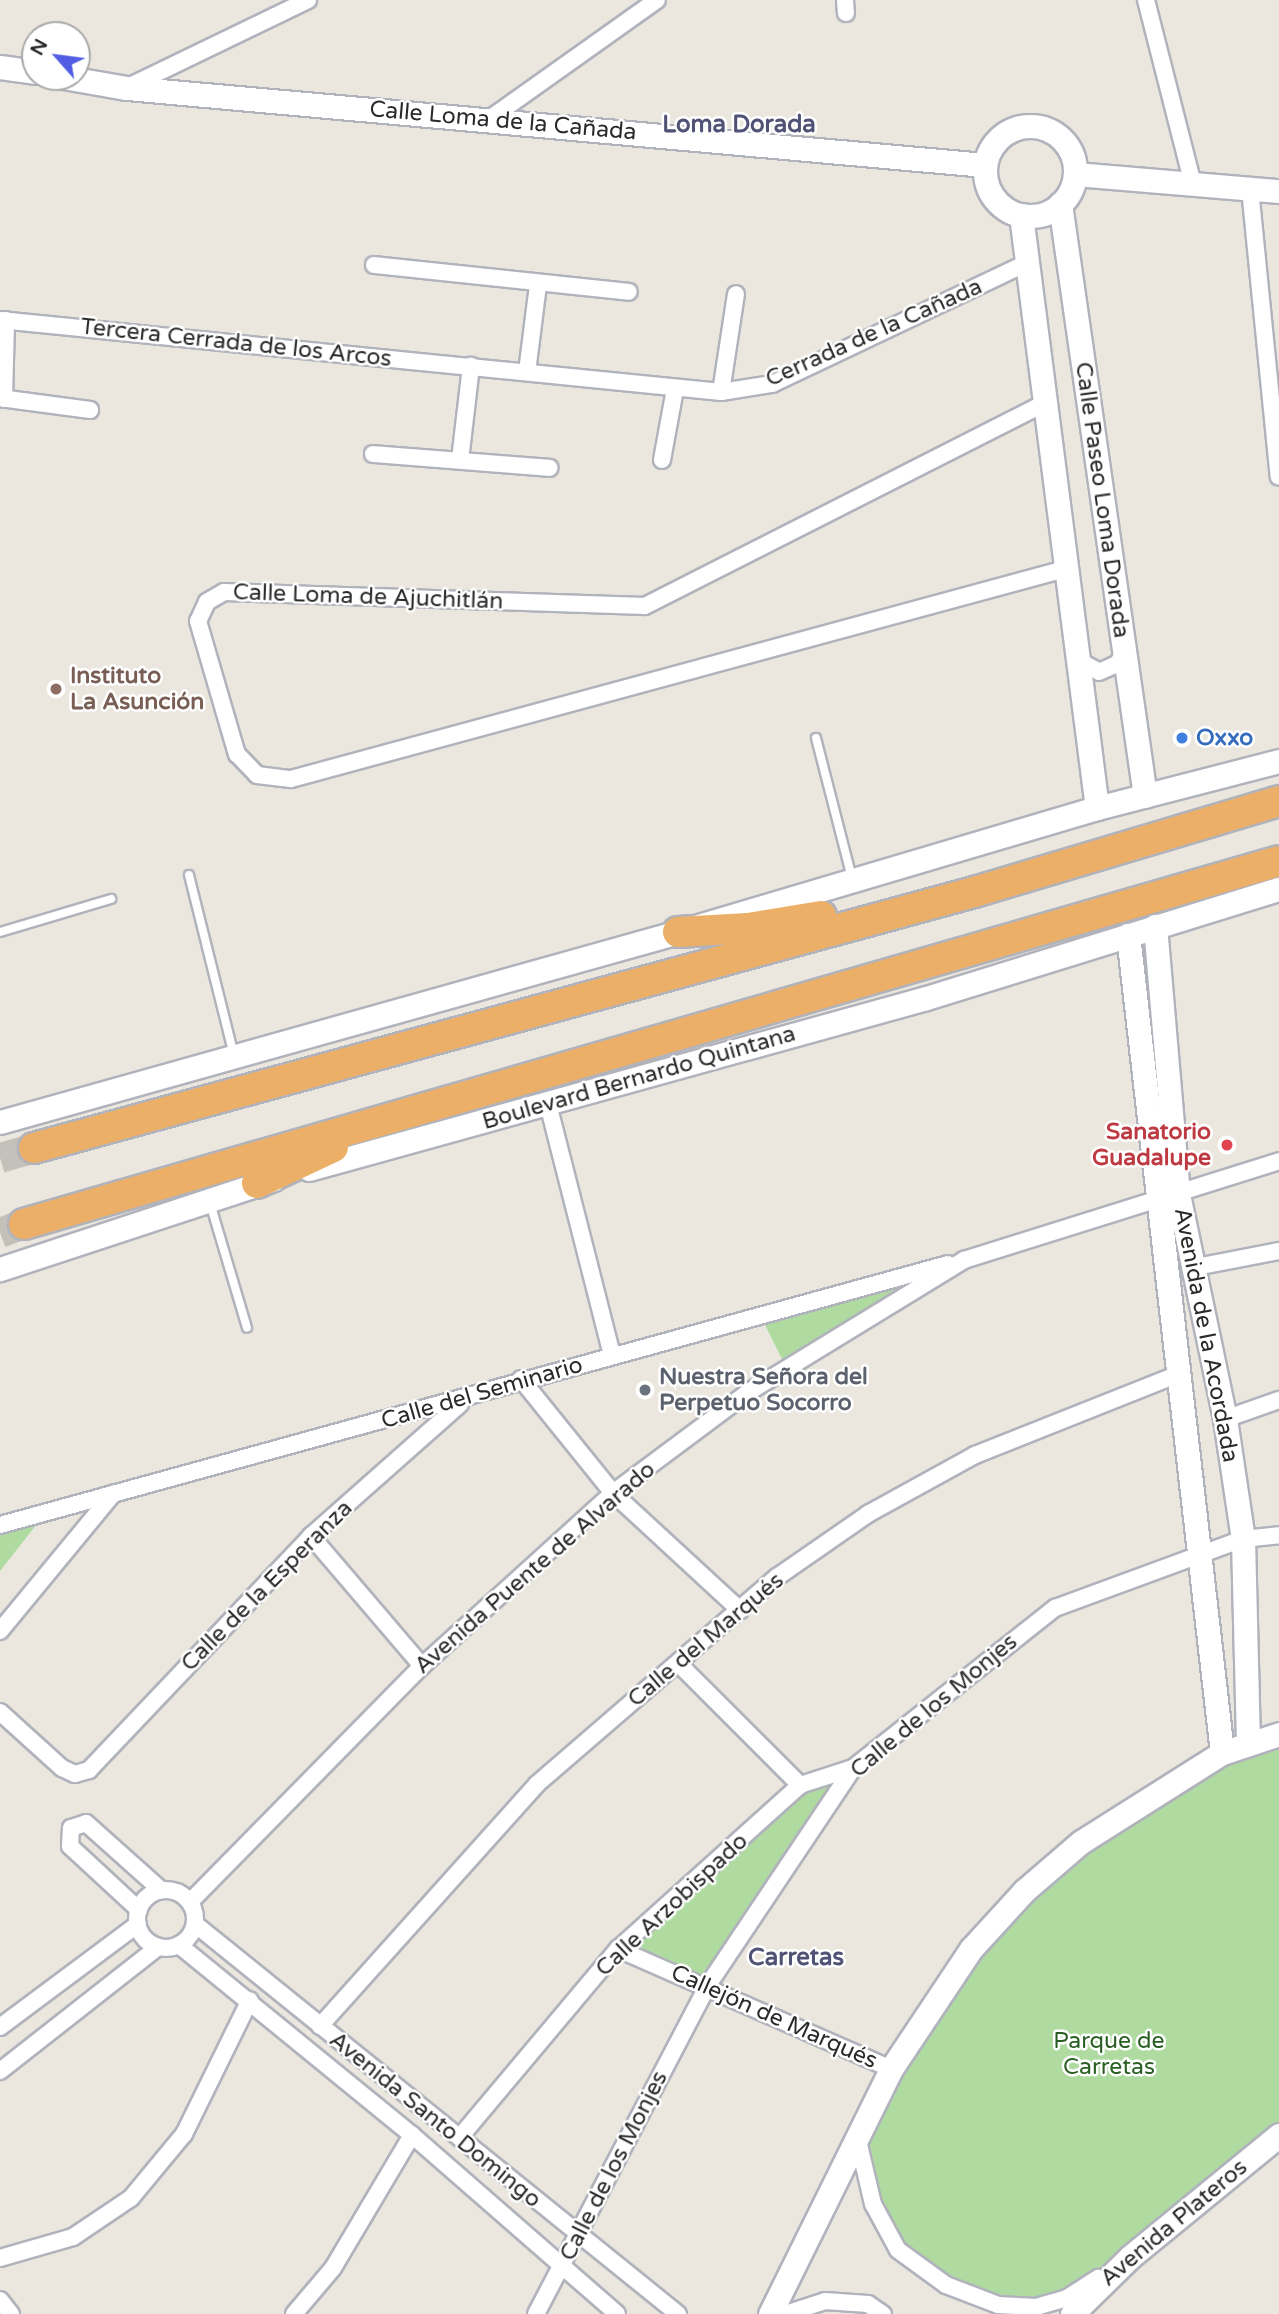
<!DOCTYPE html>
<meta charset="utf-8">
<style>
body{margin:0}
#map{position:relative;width:1279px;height:2314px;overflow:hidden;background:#ebe7de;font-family:"Varela Round",sans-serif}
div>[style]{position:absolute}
.green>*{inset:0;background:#afdba1}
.highway-tunnel>*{height:30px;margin-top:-15px;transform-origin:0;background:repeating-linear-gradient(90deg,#c4c1ba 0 30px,transparent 0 45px)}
.roads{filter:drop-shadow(2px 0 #b1b3bc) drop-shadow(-2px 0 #b1b3bc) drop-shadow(0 2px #b1b3bc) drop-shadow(0 -2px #b1b3bc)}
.lane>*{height:8px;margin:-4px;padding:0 4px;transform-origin:4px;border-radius:4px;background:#fff}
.street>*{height:16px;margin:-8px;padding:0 8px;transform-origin:8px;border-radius:8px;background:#fff}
.street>.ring{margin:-8px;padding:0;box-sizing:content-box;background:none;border:16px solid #fff;border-radius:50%}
.secondary>*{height:23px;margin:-11.5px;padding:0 11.5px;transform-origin:11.5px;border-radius:11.5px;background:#fff}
.secondary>.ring{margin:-11.5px;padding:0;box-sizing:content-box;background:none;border:23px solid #fff;border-radius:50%}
.highway>*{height:30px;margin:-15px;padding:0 15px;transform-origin:15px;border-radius:15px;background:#ecaf68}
.dots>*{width:19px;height:19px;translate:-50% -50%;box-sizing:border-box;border:4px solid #fff;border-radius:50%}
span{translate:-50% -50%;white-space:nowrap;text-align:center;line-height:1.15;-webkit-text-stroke:5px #fff;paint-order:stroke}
.street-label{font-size:23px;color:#2a2a2a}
.education-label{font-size:23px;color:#785e54;font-weight:700}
.left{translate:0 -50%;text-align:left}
.shop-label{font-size:23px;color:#366cbe;font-weight:700}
.health-label{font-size:23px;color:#be3a42;font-weight:700}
.right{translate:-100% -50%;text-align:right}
.worship-label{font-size:23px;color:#5b616d;font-weight:700}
.park-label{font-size:23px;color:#295f22}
.neighbourhood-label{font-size:24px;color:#505376;font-weight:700}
.north{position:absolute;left:21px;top:21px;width:70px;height:70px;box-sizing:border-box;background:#fff;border:2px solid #aaa;border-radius:50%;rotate:298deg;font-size:19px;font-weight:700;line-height:28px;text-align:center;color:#2a2a2a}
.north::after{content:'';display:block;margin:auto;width:24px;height:32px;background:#515de5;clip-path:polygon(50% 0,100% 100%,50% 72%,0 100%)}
</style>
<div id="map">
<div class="green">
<div style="clip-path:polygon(964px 1260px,788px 1371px,759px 1313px)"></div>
<div style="clip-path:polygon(48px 1510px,0 1571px,0 1523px)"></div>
<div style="clip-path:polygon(1279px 1734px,1279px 2135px,1067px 2298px,1037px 2298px,998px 2305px,898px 2250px,873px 2204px,856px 2133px,971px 1949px,1081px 1842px)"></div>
<div style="clip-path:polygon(853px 1768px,708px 1985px,618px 1949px,800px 1785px)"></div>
</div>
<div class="highway-tunnel">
<div style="left:0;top:1158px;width:35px;rotate:-16deg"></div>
<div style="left:0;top:1233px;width:26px;rotate:-21deg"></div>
</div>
<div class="roads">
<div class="lane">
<div style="left:816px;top:738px;width:145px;rotate:75.6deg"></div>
<div style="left:189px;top:875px;width:187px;rotate:76deg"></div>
<div style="left:0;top:932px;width:116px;rotate:-16.6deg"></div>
<div style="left:210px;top:1203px;width:130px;rotate:73.5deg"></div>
</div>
<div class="street">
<div style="left:845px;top:0;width:13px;rotate:86deg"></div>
<div style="left:1146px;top:0;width:191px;rotate:75.7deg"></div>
<div style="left:128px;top:87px;width:200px;rotate:-25.8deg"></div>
<div style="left:488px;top:120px;width:207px;rotate:-35.4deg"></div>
<div style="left:1250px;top:189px;width:289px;rotate:84.3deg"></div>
<div style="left:374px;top:265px;width:256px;rotate:6deg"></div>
<div style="left:0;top:320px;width:725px;rotate:5.7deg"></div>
<div style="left:721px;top:392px;width:52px;rotate:-8.9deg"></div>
<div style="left:772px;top:384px;width:282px;rotate:-25.4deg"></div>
<div style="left:527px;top:372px;width:88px;rotate:-82.8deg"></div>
<div style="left:721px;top:392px;width:99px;rotate:-81.3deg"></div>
<div style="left:0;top:398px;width:91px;rotate:7.6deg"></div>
<div style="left:4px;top:399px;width:79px;rotate:-88.5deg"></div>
<div style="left:1045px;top:403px;width:449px;rotate:153.1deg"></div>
<div style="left:645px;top:606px;width:421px;rotate:-178.1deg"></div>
<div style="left:224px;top:592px;width:20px;rotate:150deg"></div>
<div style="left:207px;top:602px;width:21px;rotate:115deg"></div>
<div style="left:198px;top:621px;width:139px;rotate:73.7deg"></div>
<div style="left:237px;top:754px;width:29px;rotate:46deg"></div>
<div style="left:257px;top:775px;width:34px;rotate:7deg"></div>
<div style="left:291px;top:779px;width:802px;rotate:-15.18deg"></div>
<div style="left:373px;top:454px;width:177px;rotate:4.5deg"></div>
<div style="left:460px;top:460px;width:95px;rotate:-83.3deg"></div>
<div style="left:662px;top:460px;width:72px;rotate:-79.6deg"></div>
<div style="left:1076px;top:659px;width:26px;rotate:29deg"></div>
<div style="left:1099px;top:672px;width:20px;rotate:-24deg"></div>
<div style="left:1117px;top:664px;width:11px;rotate:-56deg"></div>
<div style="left:548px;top:1104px;width:259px;rotate:75.7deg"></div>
<div style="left:1191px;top:1268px;width:90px;rotate:-10.9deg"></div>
<div style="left:521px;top:1379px;width:146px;rotate:51.1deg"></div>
<div style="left:613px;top:1493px;width:173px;rotate:42.7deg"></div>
<div style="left:1225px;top:1419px;width:57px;rotate:-19.4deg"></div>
<div style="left:0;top:1525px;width:983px;rotate:-15.39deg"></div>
<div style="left:311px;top:1536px;width:171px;rotate:49.5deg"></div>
<div style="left:0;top:1631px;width:178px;rotate:-50.5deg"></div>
<div style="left:678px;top:1663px;width:173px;rotate:45deg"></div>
<div style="left:0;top:1712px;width:84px;rotate:42.1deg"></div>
<div style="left:62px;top:1768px;width:14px;rotate:25deg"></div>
<div style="left:75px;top:1774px;width:15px;rotate:-16deg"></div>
<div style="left:89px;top:1770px;width:323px;rotate:-46.5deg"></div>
<div style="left:311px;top:1536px;width:199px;rotate:-41.5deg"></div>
<div class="ring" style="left:137px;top:1890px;width:42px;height:42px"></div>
<div style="left:190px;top:1902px;width:331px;rotate:-45.5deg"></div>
<div style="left:422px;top:1666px;width:258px;rotate:-42.2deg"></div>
<div style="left:613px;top:1493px;width:167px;rotate:-36.7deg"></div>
<div style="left:747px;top:1393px;width:255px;rotate:-31.5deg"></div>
<div style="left:964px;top:1260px;width:330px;rotate:-17.4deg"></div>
<div style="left:139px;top:1910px;width:94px;rotate:-137.2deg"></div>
<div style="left:70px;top:1846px;width:18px;rotate:-87deg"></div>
<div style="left:71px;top:1828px;width:16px;rotate:-18deg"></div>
<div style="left:86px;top:1823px;width:101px;rotate:41.8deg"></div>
<div style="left:195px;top:1924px;width:621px;rotate:38.92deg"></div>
<div style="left:179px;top:1945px;width:301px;rotate:39.2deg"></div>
<div style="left:412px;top:2135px;width:272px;rotate:41.1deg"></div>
<div style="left:618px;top:1949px;width:298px;rotate:23.7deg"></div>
<div style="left:320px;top:2026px;width:325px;rotate:-48.1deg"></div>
<div style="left:537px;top:1784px;width:317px;rotate:-40.8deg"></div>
<div style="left:777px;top:1577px;width:111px;rotate:-34.7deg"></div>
<div style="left:868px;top:1514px;width:122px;rotate:-28.9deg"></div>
<div style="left:975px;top:1455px;width:219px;rotate:-21.7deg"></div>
<div style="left:0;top:2027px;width:172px;rotate:-36.7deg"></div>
<div style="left:0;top:2071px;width:201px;rotate:-38.1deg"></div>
<div style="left:857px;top:2136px;width:70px;rotate:76.8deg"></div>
<div style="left:873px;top:2204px;width:52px;rotate:61.5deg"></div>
<div style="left:898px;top:2250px;width:59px;rotate:36.1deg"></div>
<div style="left:946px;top:2285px;width:56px;rotate:21deg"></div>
<div style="left:998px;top:2305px;width:38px;rotate:3deg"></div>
<div style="left:1036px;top:2307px;width:32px;rotate:-16deg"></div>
<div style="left:1067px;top:2298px;width:37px;rotate:-33deg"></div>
<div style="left:460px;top:2137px;width:246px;rotate:-50deg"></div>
<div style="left:618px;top:1949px;width:245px;rotate:-42deg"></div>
<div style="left:800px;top:1785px;width:56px;rotate:-17.8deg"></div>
<div style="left:0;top:2258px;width:76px;rotate:-16deg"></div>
<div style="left:73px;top:2237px;width:70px;rotate:-33.9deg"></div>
<div style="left:131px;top:2198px;width:83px;rotate:-50.4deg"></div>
<div style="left:184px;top:2134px;width:149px;rotate:-63.8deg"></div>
<div style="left:0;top:2300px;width:18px;rotate:52deg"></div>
<div style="left:294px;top:2314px;width:60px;rotate:-49.7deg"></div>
<div style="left:333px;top:2268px;width:155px;rotate:-59.3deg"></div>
<div style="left:536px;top:2314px;width:371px;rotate:-62.4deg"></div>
<div style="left:708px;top:1985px;width:261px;rotate:-56.2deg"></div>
<div style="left:853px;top:1768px;width:258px;rotate:-38.4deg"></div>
<div style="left:1055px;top:1608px;width:200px;rotate:-20.2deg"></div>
<div style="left:1243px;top:1539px;width:36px;rotate:-6deg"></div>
<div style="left:785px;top:2314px;width:42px;rotate:-18deg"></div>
<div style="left:825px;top:2301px;width:43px;rotate:4deg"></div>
<div style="left:868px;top:2304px;width:18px;rotate:34deg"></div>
</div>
<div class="secondary">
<div style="left:0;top:67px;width:35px;rotate:8deg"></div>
<div style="left:63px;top:77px;width:65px;rotate:9.8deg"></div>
<div style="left:127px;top:88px;width:861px;rotate:5.13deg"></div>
<div class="ring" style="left:985px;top:126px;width:67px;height:67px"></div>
<div style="left:1075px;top:174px;width:205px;rotate:4.8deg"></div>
<div style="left:1060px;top:204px;width:598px;rotate:81.83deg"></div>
<div style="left:1021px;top:215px;width:598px;rotate:82.7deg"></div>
<div style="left:1155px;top:926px;width:269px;rotate:85.1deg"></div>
<div style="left:1178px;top:1194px;width:230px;rotate:78.2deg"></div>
<div style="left:1225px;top:1419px;width:121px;rotate:81.5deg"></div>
<div style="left:1243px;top:1539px;width:205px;rotate:88.6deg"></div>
<div style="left:1128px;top:935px;width:823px;rotate:83.44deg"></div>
<div style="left:0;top:1122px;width:704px;rotate:-15.65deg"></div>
<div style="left:678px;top:932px;width:437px;rotate:-16.5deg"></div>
<div style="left:1097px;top:808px;width:188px;rotate:-14.5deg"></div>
<div style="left:309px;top:1169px;width:640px;rotate:-15.49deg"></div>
<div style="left:926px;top:998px;width:369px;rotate:-17.2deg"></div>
<div style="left:0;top:1269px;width:287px;rotate:-18.2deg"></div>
<div style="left:770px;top:2314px;width:273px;rotate:-63.7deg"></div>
<div style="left:891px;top:2069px;width:144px;rotate:-56.3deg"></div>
<div style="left:971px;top:1949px;width:79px;rotate:-47.6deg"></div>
<div style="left:1024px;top:1891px;width:75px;rotate:-40.7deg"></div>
<div style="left:1081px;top:1842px;width:167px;rotate:-32.3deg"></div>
<div style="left:1222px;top:1753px;width:60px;rotate:-18.4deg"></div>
<div style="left:1072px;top:2314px;width:81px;rotate:-44.5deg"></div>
<div style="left:1130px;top:2257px;width:193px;rotate:-39.3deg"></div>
</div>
<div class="highway">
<div style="left:678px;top:932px;width:70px;rotate:-3.3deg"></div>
<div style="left:748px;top:928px;width:74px;rotate:-9.3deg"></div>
<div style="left:34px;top:1148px;width:974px;rotate:-15.23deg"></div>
<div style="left:974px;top:892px;width:318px;rotate:-16.6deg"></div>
<div style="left:257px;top:1183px;width:84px;rotate:-25.3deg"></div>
<div style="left:24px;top:1224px;width:1306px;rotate:-16.13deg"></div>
</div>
</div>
<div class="dots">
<div style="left:56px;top:689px;background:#8d6e63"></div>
<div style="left:1182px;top:738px;background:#3f7fe0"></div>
<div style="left:1227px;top:1145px;background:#e0444e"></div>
<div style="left:645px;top:1390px;background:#6b7280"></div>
</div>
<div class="street-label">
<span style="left:503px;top:121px;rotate:5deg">Calle Loma de la Cañada</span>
<span style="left:874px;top:333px;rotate:-24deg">Cerrada de la Cañada</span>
<span style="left:236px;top:343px;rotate:6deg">Tercera Cerrada de los Arcos</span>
<span style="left:1102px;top:500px;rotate:82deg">Calle Paseo Loma Dorada</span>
<span style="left:368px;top:597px;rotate:2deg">Calle Loma de Ajuchitlán</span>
<span style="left:639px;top:1078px;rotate:-16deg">Boulevard Bernardo Quintana</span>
<span style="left:1206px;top:1335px;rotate:79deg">Avenida de la Acordada</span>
<span style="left:482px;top:1393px;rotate:-16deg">Calle del Seminario</span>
<span style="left:535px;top:1568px;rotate:-41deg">Avenida Puente de Alvarado</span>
<span style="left:267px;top:1586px;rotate:-45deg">Calle de la Esperanza</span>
<span style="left:706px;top:1640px;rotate:-40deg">Calle del Marqués</span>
<span style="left:934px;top:1706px;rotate:-40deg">Calle de los Monjes</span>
<span style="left:672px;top:1905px;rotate:-43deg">Calle Arzobispado</span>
<span style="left:774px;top:2017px;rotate:24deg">Callejón de Marqués</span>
<span style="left:435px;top:2120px;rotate:39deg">Avenida Santo Domingo</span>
<span style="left:614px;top:2166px;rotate:-63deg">Calle de los Monjes</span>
<span style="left:1174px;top:2223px;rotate:-40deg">Avenida Plateros</span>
</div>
<div class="education-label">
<span class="left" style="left:70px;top:689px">Instituto<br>La Asunción</span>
</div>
<div class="shop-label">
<span class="left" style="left:1196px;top:738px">Oxxo</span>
</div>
<div class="health-label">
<span class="right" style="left:1211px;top:1145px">Sanatorio<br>Guadalupe</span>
</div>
<div class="worship-label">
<span class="left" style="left:659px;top:1390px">Nuestra Señora del<br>Perpetuo Socorro</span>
</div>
<div class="park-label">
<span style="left:1109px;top:2054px">Parque de<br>Carretas</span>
</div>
<div class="neighbourhood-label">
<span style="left:739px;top:125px">Loma Dorada</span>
<span style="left:796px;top:1958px">Carretas</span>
</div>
<div class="north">N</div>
</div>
